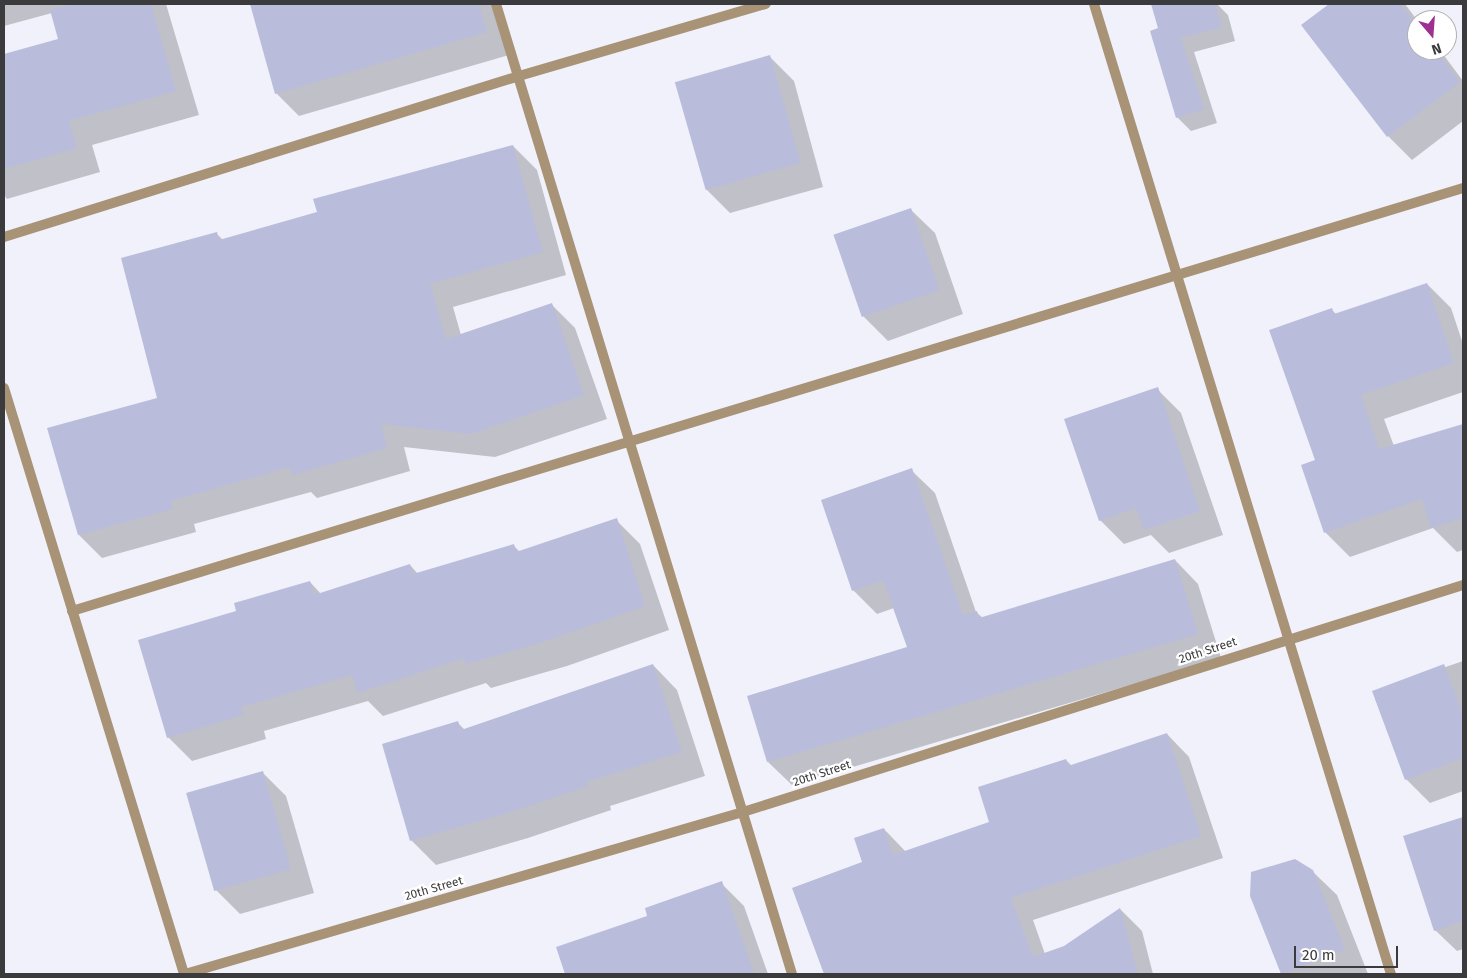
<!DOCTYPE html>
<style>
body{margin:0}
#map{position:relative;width:1467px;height:978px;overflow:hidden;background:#f1f1fb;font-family:"Fira Sans",sans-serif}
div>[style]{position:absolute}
.shadow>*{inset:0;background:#0003}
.building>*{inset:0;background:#babcdc;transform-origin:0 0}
.lane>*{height:10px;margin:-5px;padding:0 5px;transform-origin:5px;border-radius:5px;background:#a99377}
.street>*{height:10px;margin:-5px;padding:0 5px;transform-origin:5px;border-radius:5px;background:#a99377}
span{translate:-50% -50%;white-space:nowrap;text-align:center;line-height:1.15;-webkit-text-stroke:4.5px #fff;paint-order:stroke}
.street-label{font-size:12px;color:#3b3b3e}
.frame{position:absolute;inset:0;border:5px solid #3b3b3e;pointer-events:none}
.north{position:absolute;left:1407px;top:10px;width:50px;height:50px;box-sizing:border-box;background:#fff;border:1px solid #b1b1b2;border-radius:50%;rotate:162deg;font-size:14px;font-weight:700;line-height:20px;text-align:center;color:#3b3b3e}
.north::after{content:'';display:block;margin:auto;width:18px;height:22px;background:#9d3090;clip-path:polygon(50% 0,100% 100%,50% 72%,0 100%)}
.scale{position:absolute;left:1294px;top:946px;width:104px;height:22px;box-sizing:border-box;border:2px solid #3b3b3e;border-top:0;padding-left:6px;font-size:15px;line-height:18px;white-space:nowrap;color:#3b3b3e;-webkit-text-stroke:4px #fff;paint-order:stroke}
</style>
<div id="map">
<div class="shadow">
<div style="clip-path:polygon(4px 4px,166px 4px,199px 115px,92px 145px,100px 172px,7px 199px,4px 195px,4px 55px,60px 39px,52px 13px,4px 26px)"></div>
<div style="clip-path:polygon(251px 4px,495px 4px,509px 55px,299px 116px,276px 93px)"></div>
<div style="clip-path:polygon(1153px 4px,1217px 4px,1228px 15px,1235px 41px,1194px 52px,1217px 123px,1191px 131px,1177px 117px)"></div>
<div style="clip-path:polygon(1331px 4px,1405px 4px,1417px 20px,1417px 50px,1440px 50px,1463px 81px,1463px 121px,1412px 160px,1388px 136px,1303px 25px)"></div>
<div style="clip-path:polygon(770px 57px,794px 81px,823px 187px,730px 213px,706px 189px,676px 83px)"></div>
<div style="clip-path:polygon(513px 146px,537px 170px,566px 275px,453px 307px,461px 335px,551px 304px,575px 328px,607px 419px,495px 457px,404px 447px,410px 471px,317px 498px,311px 492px,194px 524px,196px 532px,102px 558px,79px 535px,159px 398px,216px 233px,223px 240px,318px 213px)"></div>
<div style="clip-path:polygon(910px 209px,935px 233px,963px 314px,888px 341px,864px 317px,836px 236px)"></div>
<div style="clip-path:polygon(1427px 284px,1451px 308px,1463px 344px,1463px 392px,1384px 419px,1394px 446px,1463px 425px,1463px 550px,1457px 552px,1433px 528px,1350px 557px,1326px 533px,1303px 466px,1316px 461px,1332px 310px,1336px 314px)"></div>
<div style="clip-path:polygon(1157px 389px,1181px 413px,1223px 535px,1169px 553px,1151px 535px,1124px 544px,1100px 520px)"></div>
<div style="clip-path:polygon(911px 470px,935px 493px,976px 612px,983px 618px,1175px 560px,1198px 584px,1221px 658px,792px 785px,768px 762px,909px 648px,894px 608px,877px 614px,853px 590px)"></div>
<div style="clip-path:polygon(616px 520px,640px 544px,669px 630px,567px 666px,491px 688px,486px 683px,383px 716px,368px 701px,264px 731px,266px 739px,192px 761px,168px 737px,238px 612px,310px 582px,321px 594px,410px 565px,418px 574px,514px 546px,520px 552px)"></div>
<div style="clip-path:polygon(1463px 661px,1463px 791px,1430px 803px,1406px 779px,1373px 692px)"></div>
<div style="clip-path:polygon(653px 665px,677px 690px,705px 776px,610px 806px,611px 810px,528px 838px,436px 865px,412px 841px,384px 744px,458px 723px,465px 730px)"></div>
<div style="clip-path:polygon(1167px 734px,1189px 757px,1223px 858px,1033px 920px,1045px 954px,1065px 948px,1120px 909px,1142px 931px,1153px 974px,825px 974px,794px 889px,863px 863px,884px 829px,906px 852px,991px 822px,1066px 760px,1072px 766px)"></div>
<div style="clip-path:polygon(262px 772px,286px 796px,314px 893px,240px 914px,216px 890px)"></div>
<div style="clip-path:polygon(1463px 818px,1463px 949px,1457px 951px,1435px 930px,1405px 837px)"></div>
<div style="clip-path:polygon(1312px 871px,1337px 895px,1368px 974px,1282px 974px,1251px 896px)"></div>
<div style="clip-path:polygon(721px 883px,744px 906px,768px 974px,566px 974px,557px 948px,649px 917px)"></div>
</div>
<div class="building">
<div style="clip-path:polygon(74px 4px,151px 4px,176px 91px,69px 121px,77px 148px,4px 169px,4px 54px,58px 39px,50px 10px)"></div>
<div style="clip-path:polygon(250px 4px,479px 4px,487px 32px,275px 94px)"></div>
<div style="clip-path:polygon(1151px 4px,1215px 4px,1222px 27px,1181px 38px,1204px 109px,1176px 118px,1150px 31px,1158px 28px)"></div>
<div style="clip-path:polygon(1329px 4px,1400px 4px,1417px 26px,1417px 50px,1436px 50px,1460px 82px,1387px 137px,1301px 25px)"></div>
<div style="left:770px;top:55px;width:112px;height:99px;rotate:74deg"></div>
<div style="clip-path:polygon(513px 145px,543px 252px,430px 284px,446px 339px,552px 303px,584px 395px,471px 434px,381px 424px,387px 448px,292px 475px,290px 467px,171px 501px,173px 509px,78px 535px,47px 428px,157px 398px,121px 258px,217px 232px,219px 240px,317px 212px,313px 199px)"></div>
<div style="left:911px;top:208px;width:87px;height:82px;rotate:71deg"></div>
<div style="clip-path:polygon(1427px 283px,1454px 363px,1361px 395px,1379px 449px,1463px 424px,1463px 518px,1431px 528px,1422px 499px,1324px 533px,1301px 465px,1315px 460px,1269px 330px,1332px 308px,1334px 314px)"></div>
<div style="clip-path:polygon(1158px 387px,1200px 511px,1144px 530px,1136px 508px,1099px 521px,1064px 419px)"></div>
<div style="clip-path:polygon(912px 468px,963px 615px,977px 611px,979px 618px,1175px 559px,1198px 634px,767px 762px,747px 696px,907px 647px,883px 580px,852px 591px,821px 500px)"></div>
<div style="clip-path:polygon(617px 518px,645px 606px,543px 642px,466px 664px,464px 658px,358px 693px,352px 675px,241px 707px,243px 715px,167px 738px,138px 640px,236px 611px,234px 603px,310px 581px,314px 595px,410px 564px,413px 574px,514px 544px,516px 552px)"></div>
<div style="clip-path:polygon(653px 664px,682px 752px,586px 782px,588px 786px,511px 812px,410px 841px,382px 744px,458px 721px,461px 730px)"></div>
<div style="clip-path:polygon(1444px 664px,1463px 715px,1463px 758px,1405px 780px,1372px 691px)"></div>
<div style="clip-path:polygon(1167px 733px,1201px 836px,1011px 898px,1033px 957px,1064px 946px,1120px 908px,1138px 974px,824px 974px,792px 888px,862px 862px,854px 838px,884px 828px,893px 855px,989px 822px,978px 787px,1066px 759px,1068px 766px)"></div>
<div style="left:263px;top:771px;width:102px;height:80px;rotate:74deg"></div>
<div style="clip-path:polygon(1463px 817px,1463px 921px,1434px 931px,1403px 836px)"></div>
<div style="clip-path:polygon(1295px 859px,1313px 870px,1345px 950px,1281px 974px,1250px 896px,1251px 872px)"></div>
<div style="clip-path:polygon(722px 881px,754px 974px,565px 974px,556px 947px,647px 916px,645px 908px)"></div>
</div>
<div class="lane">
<div style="left:496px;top:4px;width:1014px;rotate:73.03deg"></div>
</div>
<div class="street">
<div style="left:1094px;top:4px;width:1014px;rotate:72.98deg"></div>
<div style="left:4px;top:237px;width:540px;rotate:-17.36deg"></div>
<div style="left:519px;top:76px;width:257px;rotate:-16.3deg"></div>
<div style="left:4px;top:388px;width:613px;rotate:72.92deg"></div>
<div style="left:72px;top:611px;width:1454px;rotate:-16.91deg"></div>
<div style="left:185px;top:974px;width:581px;rotate:-16.19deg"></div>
<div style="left:743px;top:812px;width:755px;rotate:-17.5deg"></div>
</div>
<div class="street-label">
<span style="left:1208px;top:651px;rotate:-18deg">20th Street</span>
<span style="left:822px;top:774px;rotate:-18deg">20th Street</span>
<span style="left:434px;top:889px;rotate:-16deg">20th Street</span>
</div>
<div class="frame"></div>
<div class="north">N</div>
<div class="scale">20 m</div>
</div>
